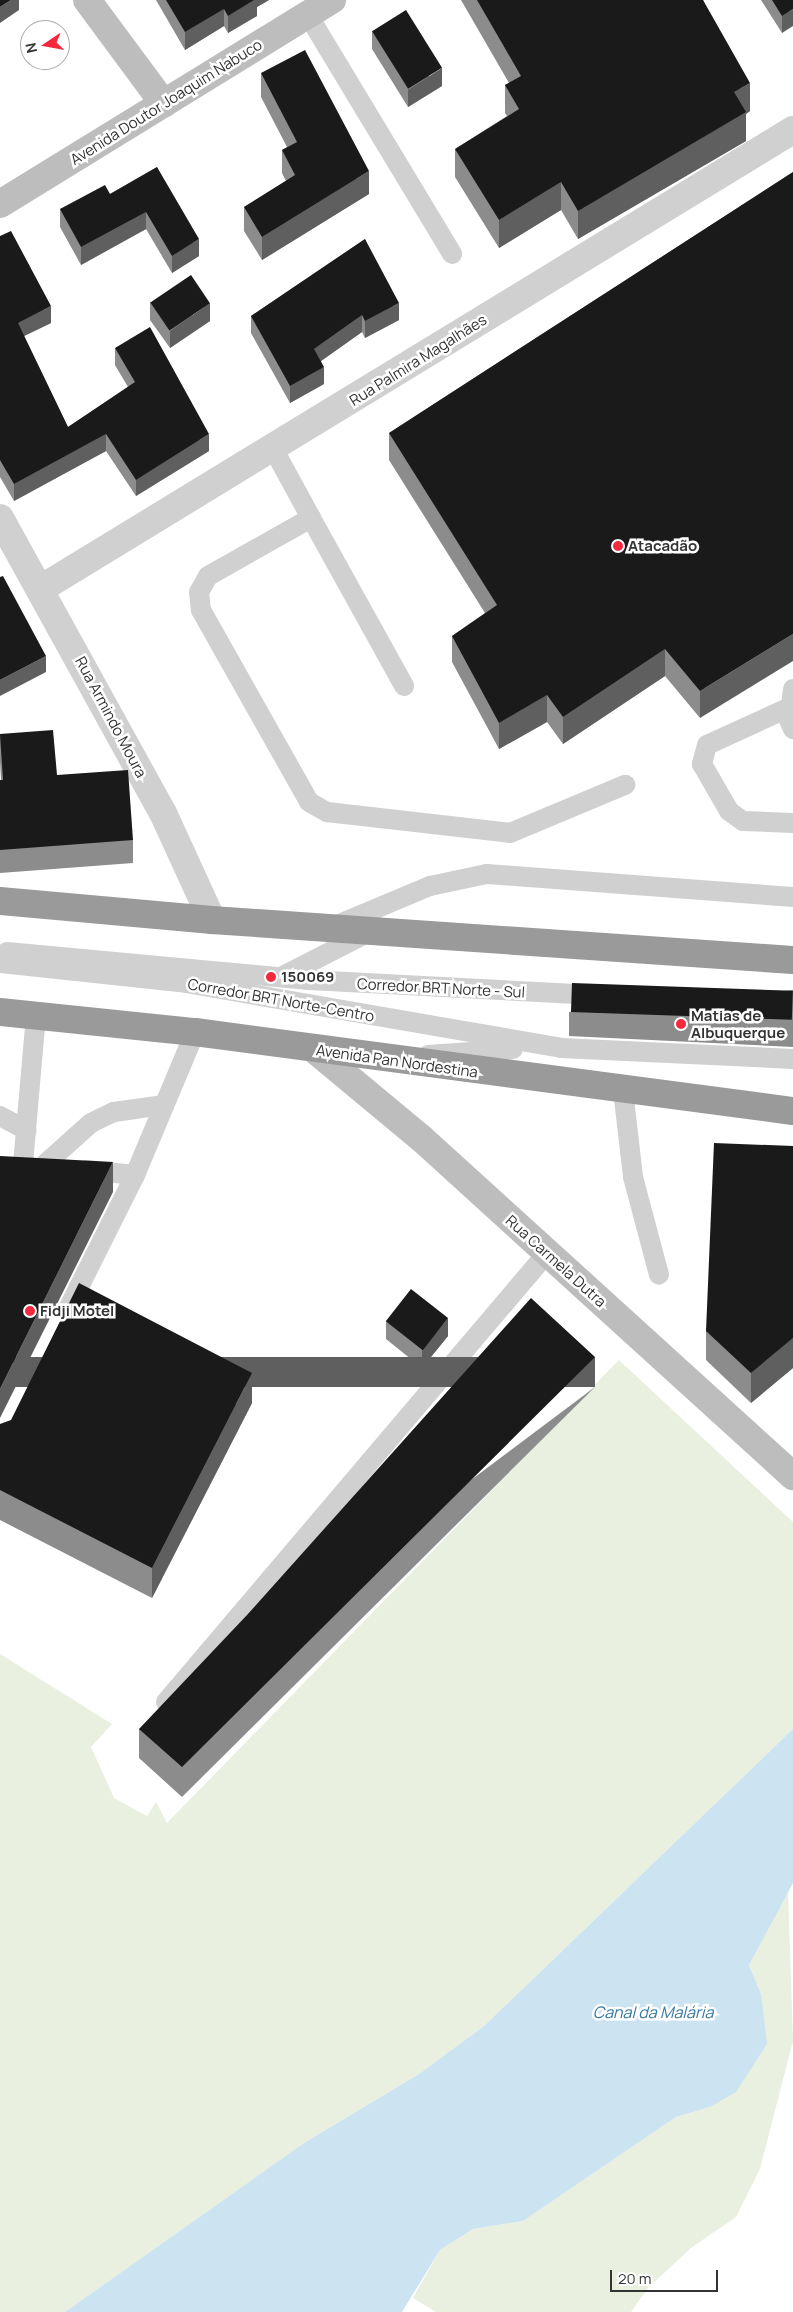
<!DOCTYPE html>
<meta charset="utf-8">
<style>
body{margin:0}
#map{position:relative;width:793px;height:2312px;overflow:hidden;background:#fff;font-family:Manrope,sans-serif}
div>[style]{position:absolute}
.green>*{inset:0;background:#e9f0e0}
.water>*{inset:0;background:#cce3f1}
.lane>*{height:20px;margin:-10px;padding:0 10px;transform-origin:10px;border-radius:10px;background:#d0d0d0}
.street>*{height:28px;margin:-14px;padding:0 14px;transform-origin:14px;border-radius:14px;background:#d0d0d0}
.secondary>*{height:28px;margin:-14px;padding:0 14px;transform-origin:14px;border-radius:14px;background:#bdbdbd}
.highway>*{height:28px;margin:-14px;padding:0 14px;transform-origin:14px;border-radius:14px;background:#9a9a9a}
.wall>*{inset:0;background:#8c8c8c}
.shaded-wall>*{inset:0;background:#5f5f5f;transform-origin:0 0}
.building>*{inset:0;background:#1a1a1a;transform-origin:0 0}
.dots>*{width:14px;height:14px;translate:-50% -50%;box-sizing:border-box;border:2px solid #fff;border-radius:50%}
span{translate:-50% -50%;white-space:nowrap;text-align:center;line-height:1.15;-webkit-text-stroke:5px #fff;paint-order:stroke}
.street-label{font-size:15px;color:#333}
.poi-label{font-size:15px;color:#333;font-weight:700}
.left{translate:0 -50%;text-align:left}
.water-label{font-size:16px;color:#37799f;font-style:italic}
.north{position:absolute;left:20px;top:20px;width:50px;height:50px;box-sizing:border-box;background:#fff;border:1px solid #adadad;border-radius:50%;rotate:258deg;font-size:14px;font-weight:700;line-height:20px;text-align:center;color:#333}
.north::after{content:'';display:block;margin:auto;width:18px;height:22px;background:#f6283e;clip-path:polygon(50% 0,100% 100%,50% 72%,0 100%)}
.scale{position:absolute;left:610px;top:2270px;width:108px;height:22px;box-sizing:border-box;border:2px solid #333;border-top:0;padding-left:6px;font-size:15px;line-height:18px;white-space:nowrap;color:#333;-webkit-text-stroke:4px #fff;paint-order:stroke}
</style>
<div id="map">
<div class="green">
<div style="clip-path:polygon(619px 1360px,793px 1522px,793px 1729px,484px 2026px,419px 2074px,304px 2143px,65px 2312px,0 2312px,0 1654px,112px 1724px,91px 1747px,114px 1798px,147px 1816px,156px 1802px,167px 1823px)"></div>
<div style="clip-path:polygon(788px 1889px,793px 2041px,760px 2169px,736px 2217px,691px 2248px,648px 2288px,631px 2312px,436px 2312px,413px 2298px,440px 2250px,473px 2229px,523px 2221px,676px 2117px,710px 2107px,761px 1994px,749px 1965px)"></div>
</div>
<div class="water">
<div style="clip-path:polygon(793px 1729px,793px 1883px,749px 1965px,761px 1994px,767px 2044px,736px 2092px,710px 2107px,676px 2117px,523px 2221px,473px 2229px,440px 2250px,402px 2312px,65px 2312px,304px 2143px,419px 2074px,484px 2026px)"></div>
</div>
<div class="lane">
<div style="left:308px;top:15px;width:279px;rotate:58.9deg"></div>
<div style="left:274px;top:450px;width:77px;rotate:61.4deg"></div>
<div style="left:311px;top:518px;width:118px;rotate:150.6deg"></div>
<div style="left:208px;top:576px;width:18px;rotate:119deg"></div>
<div style="left:199px;top:592px;width:18px;rotate:84deg"></div>
<div style="left:201px;top:610px;width:220px;rotate:60.6deg"></div>
<div style="left:309px;top:802px;width:21px;rotate:29deg"></div>
<div style="left:327px;top:812px;width:184px;rotate:6.5deg"></div>
<div style="left:510px;top:833px;width:125px;rotate:-22.7deg"></div>
<div style="left:311px;top:518px;width:192px;rotate:61deg"></div>
<div style="left:793px;top:689px;width:31px;rotate:97deg"></div>
<div style="left:789px;top:720px;width:10px;rotate:66deg"></div>
<div style="left:790px;top:707px;width:91px;rotate:155.4deg"></div>
<div style="left:707px;top:745px;width:20px;rotate:105deg"></div>
<div style="left:702px;top:764px;width:54px;rotate:60.1deg"></div>
<div style="left:729px;top:811px;width:17px;rotate:36deg"></div>
<div style="left:743px;top:821px;width:50px;rotate:2.3deg"></div>
<div style="left:337px;top:925px;width:101px;rotate:-22.8deg"></div>
<div style="left:430px;top:886px;width:58px;rotate:-11.9deg"></div>
<div style="left:487px;top:874px;width:307px;rotate:4.3deg"></div>
<div style="left:7px;top:952px;width:303px;rotate:5.3deg"></div>
<div style="left:309px;top:980px;width:287px;rotate:3deg"></div>
<div style="left:0;top:963px;width:187px;rotate:6.1deg"></div>
<div style="left:186px;top:983px;width:381px;rotate:9.8deg"></div>
<div style="left:561px;top:1048px;width:232px;rotate:2.7deg"></div>
<div style="left:281px;top:977px;width:103px;rotate:-27.1deg"></div>
<div style="left:428px;top:1055px;width:85px;rotate:-4deg"></div>
<div style="left:623px;top:1090px;width:88px;rotate:83.4deg"></div>
<div style="left:633px;top:1177px;width:101px;rotate:75.1deg"></div>
<div style="left:0;top:1116px;width:30px;rotate:28deg"></div>
<div style="left:23px;top:1164px;width:150px;rotate:-85deg"></div>
<div style="left:43px;top:1166px;width:64px;rotate:-41.9deg"></div>
<div style="left:91px;top:1123px;width:25px;rotate:-26deg"></div>
<div style="left:114px;top:1112px;width:49px;rotate:-8.1deg"></div>
<div style="left:87px;top:1170px;width:48px;rotate:5.9deg"></div>
<div style="left:68px;top:1309px;width:150px;rotate:-63.4deg"></div>
<div style="left:135px;top:1175px;width:155px;rotate:-67.2deg"></div>
<div style="left:166px;top:1702px;width:589px;rotate:-49.68deg"></div>
</div>
<div class="street">
<div style="left:0;top:518px;width:337px;rotate:61.1deg"></div>
<div style="left:163px;top:813px;width:118px;rotate:65.4deg"></div>
<div style="left:42px;top:588px;width:880px;rotate:-31.38deg"></div>
</div>
<div class="secondary">
<div style="left:87px;top:0;width:129px;rotate:53.5deg"></div>
<div style="left:0;top:204px;width:390px;rotate:-31.6deg"></div>
<div style="left:315px;top:1050px;width:138px;rotate:39.7deg"></div>
<div style="left:421px;top:1138px;width:503px;rotate:42.26deg"></div>
</div>
<div class="highway">
<div style="left:0;top:901px;width:213px;rotate:5.1deg"></div>
<div style="left:212px;top:920px;width:582px;rotate:3.94deg"></div>
<div style="left:0;top:1012px;width:196px;rotate:5.9deg"></div>
<div style="left:195px;top:1032px;width:603px;rotate:7.53deg"></div>
</div>
<div class="wall">
<div style="clip-path:polygon(156px 0,269px 0,257px 7px,257px 16px,228px 33px,224px 26px,185px 50px)"></div>
<div style="clip-path:polygon(461px 0,703px 0,750px 111px,746px 114px,746px 141px,578px 239px,561px 210px,499px 248px,455px 177px,455px 149px,507px 116px,505px 113px,505px 85px,509px 83px)"></div>
<div style="clip-path:polygon(761px 0,793px 0,782px 33px)"></div>
<div style="clip-path:polygon(372px 31px,442px 86px,408px 107px,372px 49px)"></div>
<div style="clip-path:polygon(261px 73px,369px 194px,262px 260px,244px 231px,244px 207px,286px 181px,282px 173px,282px 150px,287px 147px,261px 97px)"></div>
<div style="clip-path:polygon(157px 167px,199px 256px,172px 273px,146px 229px,81px 265px,60px 227px,60px 209px,110px 194px)"></div>
<div style="clip-path:polygon(793px 172px,700px 718px,665px 676px,563px 744px,547px 722px,499px 749px,452px 662px,452px 636px,485px 613px,389px 460px,389px 433px)"></div>
<div style="clip-path:polygon(0 236px,51px 323px,24px 336px,68px 427px,128px 387px,115px 365px,115px 348px,209px 451px,136px 496px,106px 451px,14px 501px,0 477px)"></div>
<div style="clip-path:polygon(365px 239px,399px 320px,365px 338px,362px 332px,321px 361px,324px 384px,290px 403px,251px 333px,251px 316px)"></div>
<div style="clip-path:polygon(150px 302px,210px 321px,170px 348px,150px 320px)"></div>
<div style="clip-path:polygon(0 734px,57px 775px,133px 840px,133px 863px,0 873px,0 780px,1px 780px,0 762px)"></div>
<div style="clip-path:polygon(793px 990px,793px 1047px,569px 1036px,569px 1012px)"></div>
<div style="clip-path:polygon(793px 1146px,793px 1368px,751px 1403px,706px 1360px,706px 1331px)"></div>
<div style="clip-path:polygon(386px 1322px,448px 1336px,422px 1368px,386px 1339px)"></div>
<div style="clip-path:polygon(595px 1387px,182px 1797px,139px 1758px,139px 1729px)"></div>
<div style="clip-path:polygon(252px 1403px,152px 1598px,0 1520px,0 1424px)"></div>
</div>
<div class="shaded-wall">
<div style="clip-path:polygon(11px 0,19px 0,19px 10px,0 23px,0 7px)"></div>
<div style="clip-path:polygon(253px 0,269px 0,257px 7px,257px 16px,228px 33px,228px 16px)"></div>
<div style="clip-path:polygon(224px 9px,224px 26px,185px 50px,185px 32px)"></div>
<div style="clip-path:polygon(793px 9px,793px 26px,782px 33px,782px 16px)"></div>
<div style="clip-path:polygon(442px 68px,442px 86px,408px 107px,408px 90px)"></div>
<div style="clip-path:polygon(750px 83px,750px 111px,746px 114px,746px 141px,578px 239px,578px 211px,734px 92px)"></div>
<div style="clip-path:polygon(369px 171px,369px 194px,262px 260px,262px 237px)"></div>
<div style="clip-path:polygon(561px 182px,561px 210px,499px 248px,499px 220px)"></div>
<div style="clip-path:polygon(146px 212px,146px 229px,81px 265px,81px 247px)"></div>
<div style="clip-path:polygon(199px 239px,199px 256px,172px 273px,172px 256px)"></div>
<div style="clip-path:polygon(210px 303px,210px 321px,170px 348px,170px 331px)"></div>
<div style="clip-path:polygon(399px 303px,399px 320px,365px 338px,365px 321px)"></div>
<div style="clip-path:polygon(51px 306px,51px 323px,18px 339px,18px 323px)"></div>
<div style="clip-path:polygon(362px 315px,362px 332px,314px 366px,314px 349px)"></div>
<div style="clip-path:polygon(324px 367px,324px 384px,290px 403px,290px 386px)"></div>
<div style="clip-path:polygon(106px 434px,106px 451px,14px 501px,14px 484px)"></div>
<div style="clip-path:polygon(209px 434px,209px 451px,136px 496px,136px 480px)"></div>
<div style="clip-path:polygon(793px 634px,793px 661px,700px 718px,700px 691px)"></div>
<div style="clip-path:polygon(665px 649px,665px 676px,563px 744px,563px 717px)"></div>
<div style="clip-path:polygon(46px 656px,46px 672px,0 696px,0 680px)"></div>
<div style="clip-path:polygon(547px 695px,547px 722px,499px 749px,499px 723px)"></div>
<div style="clip-path:polygon(113px 1162px,113px 1192px,0 1418px,0 1389px)"></div>
<div style="clip-path:polygon(448px 1318px,448px 1336px,422px 1368px,422px 1350px)"></div>
<div style="clip-path:polygon(793px 1338px,793px 1368px,751px 1403px,751px 1373px)"></div>
<div style="left:595px;top:1357px;width:30px;height:582px;rotate:90deg"></div>
<div style="clip-path:polygon(252px 1373px,252px 1403px,152px 1598px,152px 1568px)"></div>
</div>
<div class="building">
<div style="clip-path:polygon(0 0,11px 0,0 7px)"></div>
<div style="clip-path:polygon(166px 0,254px 0,228px 16px,224px 9px,185px 32px)"></div>
<div style="clip-path:polygon(477px 0,703px 0,750px 83px,734px 92px,746px 112px,578px 211px,561px 182px,499px 220px,455px 149px,519px 109px,505px 85px,521px 76px)"></div>
<div style="clip-path:polygon(772px 0,793px 0,793px 9px,782px 16px)"></div>
<div style="left:406px;top:10px;width:68px;height:40px;rotate:58deg"></div>
<div style="clip-path:polygon(305px 50px,369px 171px,262px 237px,244px 207px,295px 175px,282px 150px,297px 142px,261px 73px)"></div>
<div style="clip-path:polygon(157px 167px,199px 239px,172px 256px,146px 212px,81px 247px,60px 209px,105px 185px,110px 194px)"></div>
<div style="clip-path:polygon(793px 172px,793px 634px,700px 691px,665px 649px,563px 717px,547px 695px,499px 723px,452px 636px,497px 605px,389px 433px)"></div>
<div style="clip-path:polygon(11px 231px,51px 306px,18px 323px,68px 427px,135px 382px,115px 348px,150px 327px,209px 434px,136px 480px,106px 434px,14px 484px,0 460px,0 236px)"></div>
<div style="clip-path:polygon(365px 239px,399px 303px,365px 321px,362px 315px,314px 349px,324px 367px,290px 386px,251px 316px)"></div>
<div style="left:191px;top:275px;width:34px;height:49px;rotate:56deg"></div>
<div style="clip-path:polygon(3px 576px,46px 656px,0 680px,0 577px)"></div>
<div style="clip-path:polygon(53px 730px,57px 775px,128px 770px,133px 840px,0 850px,0 780px,3px 780px,0 734px)"></div>
<div style="left:572px;top:983px;width:221px;height:29px;rotate:2deg"></div>
<div style="clip-path:polygon(714px 1143px,793px 1146px,793px 1338px,751px 1373px,706px 1331px)"></div>
<div style="clip-path:polygon(0 1156px,113px 1162px,0 1389px)"></div>
<div style="clip-path:polygon(79px 1283px,252px 1373px,152px 1568px,0 1490px,0 1424px,11px 1420px)"></div>
<div style="left:411px;top:1289px;width:47px;height:41px;rotate:38deg"></div>
<div style="clip-path:polygon(531px 1298px,595px 1357px,182px 1767px,139px 1729px,247px 1615px)"></div>
</div>
<div class="dots">
<div style="left:618px;top:546px;background:#f6283e"></div>
<div style="left:271px;top:977px;background:#f6283e"></div>
<div style="left:681px;top:1024px;background:#f6283e"></div>
<div style="left:30px;top:1311px;background:#f6283e"></div>
</div>
<div class="street-label">
<span style="left:166px;top:102px;rotate:-32deg">Avenida Doutor Joaquim Nabuco</span>
<span style="left:418px;top:360px;rotate:-32deg">Rua Palmira Magalhães</span>
<span style="left:111px;top:717px;rotate:62deg">Rua Armindo Moura</span>
<span style="left:441px;top:988px;rotate:3deg">Corredor BRT Norte - Sul</span>
<span style="left:281px;top:1000px;rotate:10deg">Corredor BRT Norte-Centro</span>
<span style="left:397px;top:1061px;rotate:8deg">Avenida Pan Nordestina</span>
<span style="left:556px;top:1261px;rotate:42deg">Rua Carmela Dutra</span>
</div>
<div class="poi-label">
<span class="left" style="left:628px;top:546px">Atacadão</span>
<span class="left" style="left:281px;top:977px">150069</span>
<span class="left" style="left:691px;top:1024px">Matias de<br>Albuquerque</span>
<span class="left" style="left:40px;top:1311px">Fidji Motel</span>
</div>
<div class="water-label">
<span style="left:653px;top:2012px">Canal da Malária</span>
</div>
<div class="north">N</div>
<div class="scale">20 m</div>
</div>
